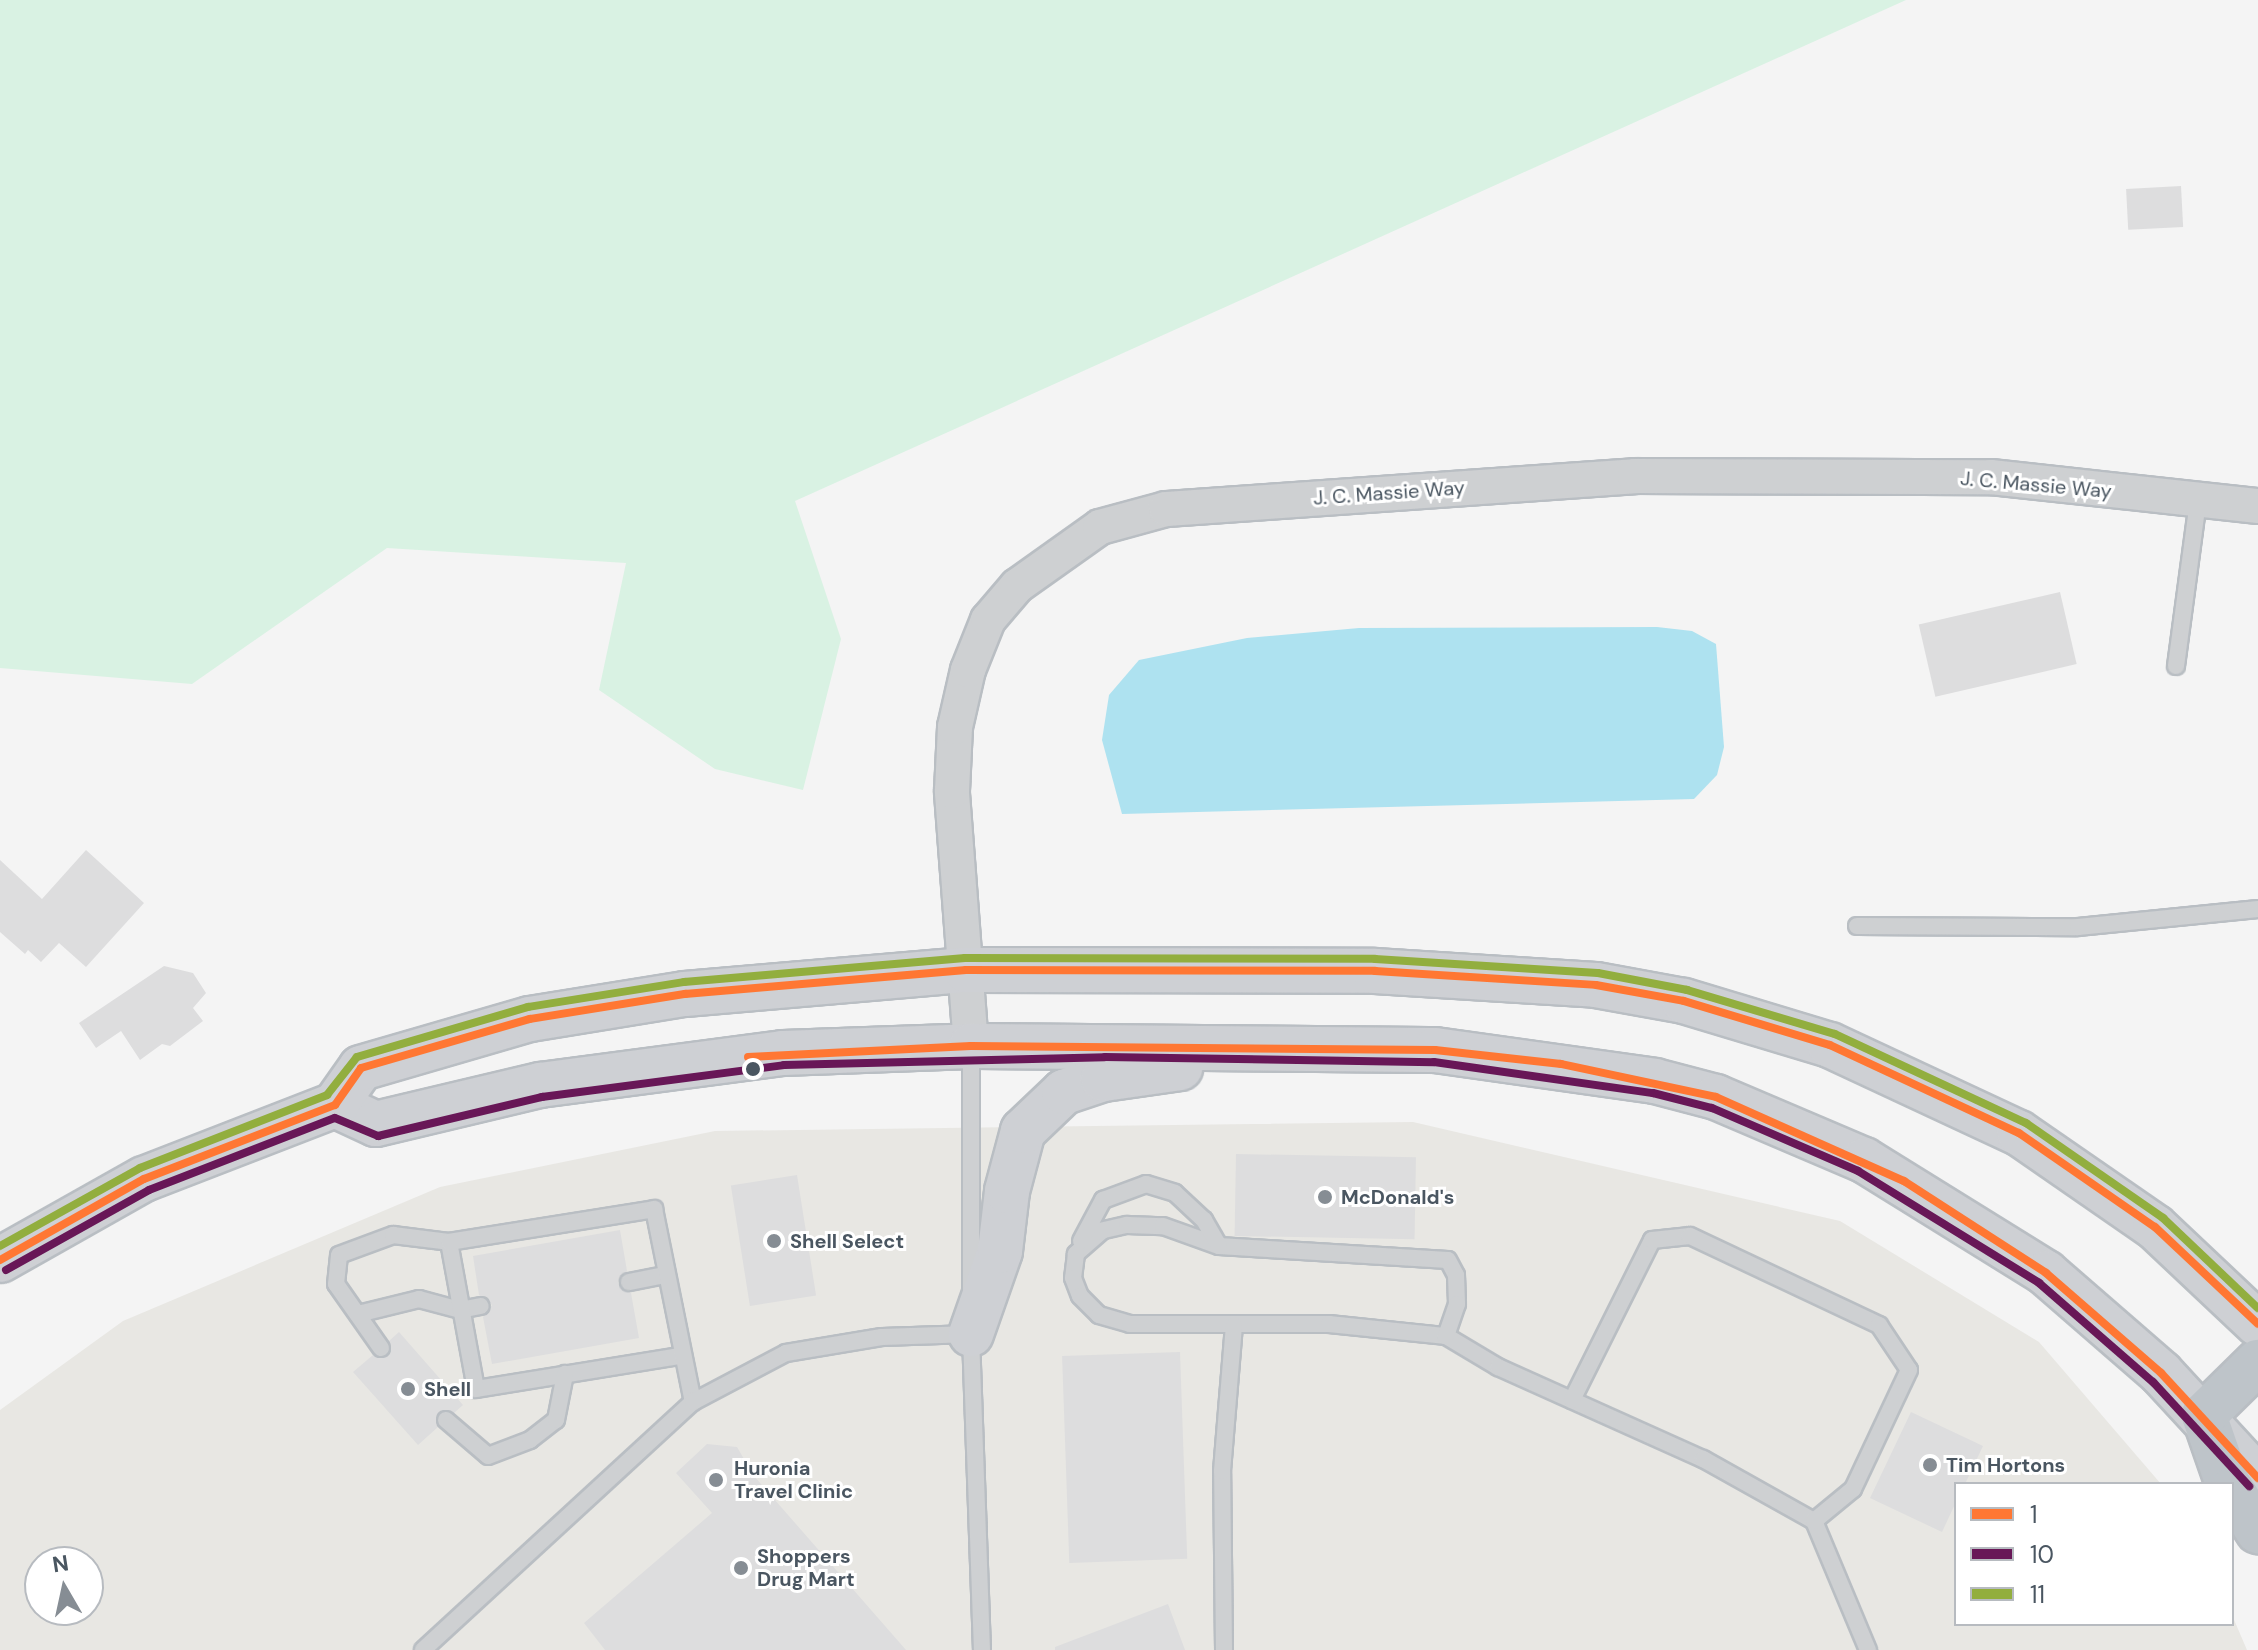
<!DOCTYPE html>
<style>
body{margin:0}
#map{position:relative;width:2258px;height:1650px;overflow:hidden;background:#f4f4f4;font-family:"DM Sans",sans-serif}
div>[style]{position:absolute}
.commercial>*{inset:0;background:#e8e7e3}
.green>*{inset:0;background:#d9f2e3}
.water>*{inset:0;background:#aee2f0}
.building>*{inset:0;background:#ddddde;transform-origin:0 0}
.roads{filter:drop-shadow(2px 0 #b9bec3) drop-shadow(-2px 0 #b9bec3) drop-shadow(0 2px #b9bec3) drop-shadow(0 -2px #b9bec3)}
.service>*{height:16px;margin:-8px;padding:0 8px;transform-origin:8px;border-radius:8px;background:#ced0d2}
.minor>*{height:34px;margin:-17px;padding:0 17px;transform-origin:17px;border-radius:17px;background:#ced0d2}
.secondary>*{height:44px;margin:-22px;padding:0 22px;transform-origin:22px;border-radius:22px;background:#ced0d4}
.motorway>*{height:44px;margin:-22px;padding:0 22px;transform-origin:22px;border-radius:22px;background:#bec4c9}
.bus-1>*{height:8px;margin:-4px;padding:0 4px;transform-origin:4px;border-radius:4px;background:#f73}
.bus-2>*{height:8px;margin:-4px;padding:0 4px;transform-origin:4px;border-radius:4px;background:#681757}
.bus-3>*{height:8px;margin:-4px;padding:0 4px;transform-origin:4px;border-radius:4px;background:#92ae3e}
.dots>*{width:22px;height:22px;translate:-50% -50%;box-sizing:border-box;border:4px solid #fff;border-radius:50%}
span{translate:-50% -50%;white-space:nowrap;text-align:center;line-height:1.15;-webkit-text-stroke:6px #fff;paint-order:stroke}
.street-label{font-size:20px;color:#4a5661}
.poi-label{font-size:20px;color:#4a5661;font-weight:700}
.left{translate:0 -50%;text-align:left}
.legend{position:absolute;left:1954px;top:1482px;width:280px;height:144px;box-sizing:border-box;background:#fff;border:2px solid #b7bbc0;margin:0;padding:10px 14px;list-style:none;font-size:24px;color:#4a5661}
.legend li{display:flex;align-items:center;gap:16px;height:40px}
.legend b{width:40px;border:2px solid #b7bbc0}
.north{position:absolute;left:24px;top:1546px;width:80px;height:80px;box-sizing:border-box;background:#fff;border:2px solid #b7bbc0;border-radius:50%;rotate:351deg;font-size:22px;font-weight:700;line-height:32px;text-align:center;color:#4a5661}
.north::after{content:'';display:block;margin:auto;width:28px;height:36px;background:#868d94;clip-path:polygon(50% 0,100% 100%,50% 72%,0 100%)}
</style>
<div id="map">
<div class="commercial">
<div style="clip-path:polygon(evenodd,1413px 1122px,1840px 1221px,2039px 1342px,2161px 1484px,1956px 1484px,1956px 1624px,2232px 1624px,2232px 1615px,2247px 1650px,0 1650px,0 1410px,123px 1321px,440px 1187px,715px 1131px,1413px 1122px,40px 1562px,88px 1562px,88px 1610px,40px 1610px,40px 1562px)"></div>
</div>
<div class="green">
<div style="clip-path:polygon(0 0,1906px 0,795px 501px,841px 639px,803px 790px,715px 769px,599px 690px,626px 563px,387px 548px,192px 684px,0 668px)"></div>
</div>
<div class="water">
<div style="clip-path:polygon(1657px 627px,1692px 631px,1716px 644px,1724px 747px,1717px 775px,1694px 799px,1122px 814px,1102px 740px,1109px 695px,1139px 660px,1247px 638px,1359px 628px)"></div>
</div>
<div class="building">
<div style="left:2181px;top:186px;width:41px;height:55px;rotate:87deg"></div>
<div style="left:2060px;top:592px;width:74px;height:145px;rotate:77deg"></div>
<div style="clip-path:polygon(86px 850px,144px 903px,86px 967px,59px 943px,41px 962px,28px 950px,25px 954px,0 932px,0 860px,42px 899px)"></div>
<div style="clip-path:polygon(164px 966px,193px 973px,206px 993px,193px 1008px,203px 1021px,170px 1046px,162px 1044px,140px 1060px,121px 1031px,96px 1048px,79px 1023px)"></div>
<div style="left:1236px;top:1154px;width:180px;height:82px;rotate:1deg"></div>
<div style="left:797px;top:1175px;width:122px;height:67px;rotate:81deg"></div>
<div style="clip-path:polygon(620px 1230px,627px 1271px,618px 1283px,631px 1293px,639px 1338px,492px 1364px,483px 1317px,492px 1305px,479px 1295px,473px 1256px)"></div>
<div style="clip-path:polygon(399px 1332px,463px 1405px,454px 1413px,438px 1412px,438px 1427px,418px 1445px,353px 1372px,373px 1355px,388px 1356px,389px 1341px)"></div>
<div style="left:1180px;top:1352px;width:207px;height:118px;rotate:88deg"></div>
<div style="clip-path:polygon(1911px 1412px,1983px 1446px,1965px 1484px,1956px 1484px,1956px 1502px,1942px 1532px,1870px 1498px)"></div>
<div style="clip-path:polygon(707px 1444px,737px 1447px,754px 1476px,906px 1650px,605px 1650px,584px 1623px,712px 1513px,676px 1473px)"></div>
<div style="clip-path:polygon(1168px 1604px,1185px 1650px,1055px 1650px,1055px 1647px)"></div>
</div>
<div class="roads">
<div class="service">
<div style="left:2176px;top:666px;width:165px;rotate:-82.4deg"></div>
<div style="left:1857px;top:926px;width:221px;rotate:0.3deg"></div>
<div style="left:2078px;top:927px;width:181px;rotate:-5.7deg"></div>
<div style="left:1102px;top:1231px;width:35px;rotate:139deg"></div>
<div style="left:1076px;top:1254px;width:24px;rotate:97deg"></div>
<div style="left:1073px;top:1278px;width:19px;rotate:69deg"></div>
<div style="left:1080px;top:1296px;width:27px;rotate:45deg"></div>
<div style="left:1099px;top:1315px;width:32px;rotate:16deg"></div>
<div style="left:1130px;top:1324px;width:199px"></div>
<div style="left:1329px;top:1324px;width:118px;rotate:5.9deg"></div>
<div style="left:1446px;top:1336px;width:61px;rotate:30.8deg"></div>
<div style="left:1498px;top:1367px;width:225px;rotate:24.2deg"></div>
<div style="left:1703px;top:1459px;width:127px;rotate:29.2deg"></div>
<div style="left:1814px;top:1521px;width:140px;rotate:67.3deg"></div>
<div style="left:1091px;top:1233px;width:37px;rotate:-13deg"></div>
<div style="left:1127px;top:1225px;width:36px;rotate:2deg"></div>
<div style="left:1163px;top:1226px;width:59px;rotate:19.7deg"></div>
<div style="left:1219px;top:1246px;width:229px;rotate:3.5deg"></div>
<div style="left:1448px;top:1260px;width:17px;rotate:62deg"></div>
<div style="left:1456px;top:1275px;width:29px;rotate:88deg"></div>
<div style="left:1457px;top:1304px;width:34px;rotate:109deg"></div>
<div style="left:1081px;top:1241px;width:47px;rotate:-61.8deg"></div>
<div style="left:1103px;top:1200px;width:46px;rotate:-20.4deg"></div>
<div style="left:1146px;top:1184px;width:30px;rotate:17deg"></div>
<div style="left:1175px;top:1193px;width:40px;rotate:43deg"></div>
<div style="left:1204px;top:1220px;width:30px;rotate:60deg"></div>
<div style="left:629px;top:1282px;width:38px;rotate:-11deg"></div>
<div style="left:971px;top:1289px;width:241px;rotate:-90deg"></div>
<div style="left:358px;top:1314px;width:63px;rotate:-13.8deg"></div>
<div style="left:419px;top:1299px;width:42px;rotate:15deg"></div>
<div style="left:460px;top:1310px;width:21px;rotate:-11deg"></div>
<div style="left:971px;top:1336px;width:314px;rotate:88deg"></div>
<div style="left:381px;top:1348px;width:78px;rotate:-125.1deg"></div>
<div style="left:336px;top:1284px;width:29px;rotate:-84deg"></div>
<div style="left:339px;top:1255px;width:58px;rotate:-20.3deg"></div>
<div style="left:393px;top:1235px;width:56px;rotate:7.1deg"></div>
<div style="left:680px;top:1356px;width:207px;rotate:170.8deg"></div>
<div style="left:476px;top:1389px;width:149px;rotate:-100.4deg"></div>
<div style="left:449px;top:1242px;width:208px;rotate:-9.1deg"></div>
<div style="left:654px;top:1209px;width:197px;rotate:78.6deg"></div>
<div style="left:1572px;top:1400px;width:179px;rotate:-63.4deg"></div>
<div style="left:1652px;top:1240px;width:38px;rotate:-6deg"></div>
<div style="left:1690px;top:1236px;width:209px;rotate:25.2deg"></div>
<div style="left:1879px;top:1325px;width:54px;rotate:56.3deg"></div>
<div style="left:1909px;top:1370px;width:132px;rotate:115.2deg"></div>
<div style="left:1853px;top:1489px;width:50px;rotate:140.6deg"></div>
<div style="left:446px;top:1420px;width:55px;rotate:40.6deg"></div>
<div style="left:488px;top:1456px;width:45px;rotate:-20.9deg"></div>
<div style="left:530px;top:1440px;width:33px;rotate:-38deg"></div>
<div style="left:556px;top:1420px;width:47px;rotate:-78.9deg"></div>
<div style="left:423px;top:1650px;width:367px;rotate:-42.6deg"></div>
<div style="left:693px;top:1402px;width:105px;rotate:-27.8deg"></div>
<div style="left:786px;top:1353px;width:97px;rotate:-9.5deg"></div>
<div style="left:882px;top:1337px;width:89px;rotate:-1.9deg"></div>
<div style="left:1224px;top:1650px;width:179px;rotate:-90.6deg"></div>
<div style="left:1222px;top:1471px;width:146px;rotate:-85.3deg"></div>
</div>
<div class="minor">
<div style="left:971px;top:1046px;width:256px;rotate:-94.3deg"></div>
<div style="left:952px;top:791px;width:64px;rotate:-87.3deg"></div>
<div style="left:955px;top:727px;width:58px;rotate:-77.2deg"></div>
<div style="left:968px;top:670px;width:54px;rotate:-68.2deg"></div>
<div style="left:988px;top:620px;width:45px;rotate:-49.5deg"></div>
<div style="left:1017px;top:586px;width:102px;rotate:-35.4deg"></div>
<div style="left:1100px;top:527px;width:68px;rotate:-15.3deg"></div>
<div style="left:1166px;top:509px;width:470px;rotate:-4deg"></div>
<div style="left:1635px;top:476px;width:356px;rotate:0.2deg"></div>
<div style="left:1991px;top:477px;width:269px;rotate:6.2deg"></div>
</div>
<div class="secondary">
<div style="left:335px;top:1105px;width:45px;rotate:24.9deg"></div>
<div style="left:376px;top:1124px;width:169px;rotate:-13.4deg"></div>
<div style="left:540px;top:1085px;width:245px;rotate:-7.5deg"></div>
<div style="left:783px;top:1053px;width:188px;rotate:-2.1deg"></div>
<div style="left:971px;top:1046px;width:464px;rotate:0.5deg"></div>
<div style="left:1435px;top:1050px;width:222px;rotate:8deg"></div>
<div style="left:1655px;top:1081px;width:63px;rotate:14.7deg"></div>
<div style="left:1716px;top:1097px;width:161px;rotate:23.1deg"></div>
<div style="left:1864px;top:1160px;width:214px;rotate:31.8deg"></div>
<div style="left:2046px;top:1273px;width:152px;rotate:41deg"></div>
<div style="left:2161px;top:1373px;width:143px;rotate:47.3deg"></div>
<div style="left:0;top:1260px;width:165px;rotate:-29.4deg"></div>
<div style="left:144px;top:1179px;width:205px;rotate:-21.2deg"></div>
<div style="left:335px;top:1105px;width:45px;rotate:-54.9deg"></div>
<div style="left:361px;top:1068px;width:176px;rotate:-16.2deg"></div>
<div style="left:530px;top:1019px;width:157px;rotate:-9.2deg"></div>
<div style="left:685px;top:994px;width:282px;rotate:-4.9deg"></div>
<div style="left:966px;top:970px;width:409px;rotate:0.1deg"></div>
<div style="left:1375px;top:971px;width:221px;rotate:3.6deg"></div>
<div style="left:1596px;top:985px;width:89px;rotate:10.3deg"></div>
<div style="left:1684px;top:1001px;width:152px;rotate:16.8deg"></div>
<div style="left:1830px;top:1045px;width:208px;rotate:25deg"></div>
<div style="left:2019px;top:1133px;width:165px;rotate:34.7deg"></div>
<div style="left:2155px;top:1227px;width:141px;rotate:43.3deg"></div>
<div style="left:971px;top:1334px;width:88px;rotate:-70.7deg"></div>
<div style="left:1000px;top:1251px;width:60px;rotate:-83.3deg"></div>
<div style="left:1007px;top:1191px;width:62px;rotate:-75.1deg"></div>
<div style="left:1023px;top:1131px;width:57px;rotate:-43.6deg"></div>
<div style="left:1064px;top:1092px;width:41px;rotate:-18.4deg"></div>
<div style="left:1103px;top:1079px;width:78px;rotate:-8.1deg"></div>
</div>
<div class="motorway">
<div style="left:2228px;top:1484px;width:73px;rotate:-109.2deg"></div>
<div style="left:2204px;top:1415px;width:76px;rotate:-44.5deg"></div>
<div style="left:2232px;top:1490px;width:49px;rotate:57.6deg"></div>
</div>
</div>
<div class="bus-1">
<div style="left:748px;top:1057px;width:223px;rotate:-2.8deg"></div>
<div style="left:971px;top:1046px;width:464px;rotate:0.5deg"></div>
<div style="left:1435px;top:1050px;width:127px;rotate:6.3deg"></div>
<div style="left:1561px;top:1064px;width:158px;rotate:12deg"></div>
<div style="left:1716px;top:1097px;width:206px;rotate:24.1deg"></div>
<div style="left:1904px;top:1181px;width:169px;rotate:32.9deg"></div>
<div style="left:2046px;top:1273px;width:152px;rotate:41deg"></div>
<div style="left:2161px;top:1373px;width:143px;rotate:47.3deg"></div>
<div style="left:0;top:1260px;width:165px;rotate:-29.4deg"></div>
<div style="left:144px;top:1179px;width:205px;rotate:-21.2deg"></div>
<div style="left:335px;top:1105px;width:45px;rotate:-54.9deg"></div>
<div style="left:361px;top:1068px;width:176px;rotate:-16.2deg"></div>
<div style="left:530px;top:1019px;width:157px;rotate:-9.2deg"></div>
<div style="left:685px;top:994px;width:282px;rotate:-4.9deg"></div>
<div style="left:966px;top:970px;width:409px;rotate:0.1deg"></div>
<div style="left:1375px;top:971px;width:221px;rotate:3.6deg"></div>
<div style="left:1596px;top:985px;width:89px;rotate:10.3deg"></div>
<div style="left:1684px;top:1001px;width:152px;rotate:16.8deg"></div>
<div style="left:1830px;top:1045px;width:208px;rotate:25deg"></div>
<div style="left:2019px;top:1133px;width:165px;rotate:34.7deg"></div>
<div style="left:2155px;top:1227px;width:141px;rotate:43.3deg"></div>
</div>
<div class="bus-2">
<div style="left:6px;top:1270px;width:164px;rotate:-29.2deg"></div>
<div style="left:149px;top:1190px;width:199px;rotate:-21.2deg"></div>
<div style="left:335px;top:1118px;width:47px;rotate:22.7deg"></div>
<div style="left:378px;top:1136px;width:169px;rotate:-13.4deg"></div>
<div style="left:542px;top:1097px;width:244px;rotate:-7.5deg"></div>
<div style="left:784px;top:1065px;width:321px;rotate:-1.4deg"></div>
<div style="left:1105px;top:1057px;width:329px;rotate:0.9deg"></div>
<div style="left:1434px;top:1062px;width:221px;rotate:8.1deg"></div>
<div style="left:1653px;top:1093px;width:61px;rotate:14.3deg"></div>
<div style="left:1712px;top:1108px;width:159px;rotate:23.3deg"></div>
<div style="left:1858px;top:1171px;width:213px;rotate:31.7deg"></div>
<div style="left:2039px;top:1283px;width:151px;rotate:41deg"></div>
<div style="left:2153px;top:1382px;width:142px;rotate:47.3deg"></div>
</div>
<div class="bus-3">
<div style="left:0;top:1246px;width:160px;rotate:-29.1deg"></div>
<div style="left:140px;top:1168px;width:201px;rotate:-21.3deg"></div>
<div style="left:327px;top:1095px;width:48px;rotate:-51.7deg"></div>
<div style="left:357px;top:1057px;width:178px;rotate:-16.3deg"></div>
<div style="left:528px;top:1007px;width:158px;rotate:-9.1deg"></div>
<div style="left:684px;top:982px;width:282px;rotate:-4.9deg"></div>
<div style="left:965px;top:958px;width:410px;rotate:0.1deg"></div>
<div style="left:1375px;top:959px;width:223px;rotate:3.6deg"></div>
<div style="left:1598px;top:973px;width:91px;rotate:10.8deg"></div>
<div style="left:1687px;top:990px;width:154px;rotate:16.6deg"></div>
<div style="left:1835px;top:1034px;width:211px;rotate:25deg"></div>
<div style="left:2026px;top:1123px;width:167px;rotate:34.7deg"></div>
<div style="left:2163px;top:1218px;width:131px;rotate:43.5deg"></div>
</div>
<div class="dots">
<div style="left:753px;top:1069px;background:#4a5661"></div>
<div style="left:1325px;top:1197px;background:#868d94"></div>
<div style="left:774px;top:1241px;background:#868d94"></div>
<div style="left:408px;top:1389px;background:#868d94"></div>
<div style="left:1930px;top:1465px;background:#868d94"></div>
<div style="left:716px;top:1480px;background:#868d94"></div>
<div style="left:741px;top:1568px;background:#868d94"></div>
</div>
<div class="street-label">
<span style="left:2036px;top:485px;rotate:5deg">J. C. Massie Way</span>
<span style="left:1389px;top:493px;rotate:-4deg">J. C. Massie Way</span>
</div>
<div class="poi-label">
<span class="left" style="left:1341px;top:1197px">McDonald's</span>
<span class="left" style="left:790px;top:1241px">Shell Select</span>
<span class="left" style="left:424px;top:1389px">Shell</span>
<span class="left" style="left:1946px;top:1465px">Tim Hortons</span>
<span class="left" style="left:734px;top:1480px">Huronia<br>Travel Clinic</span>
<span class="left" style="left:757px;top:1568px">Shoppers<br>Drug Mart</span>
</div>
<ul class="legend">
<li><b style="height:10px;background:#f73"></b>1</li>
<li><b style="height:10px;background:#681757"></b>10</li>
<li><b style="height:10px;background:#92ae3e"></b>11</li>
</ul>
<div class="north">N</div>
</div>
